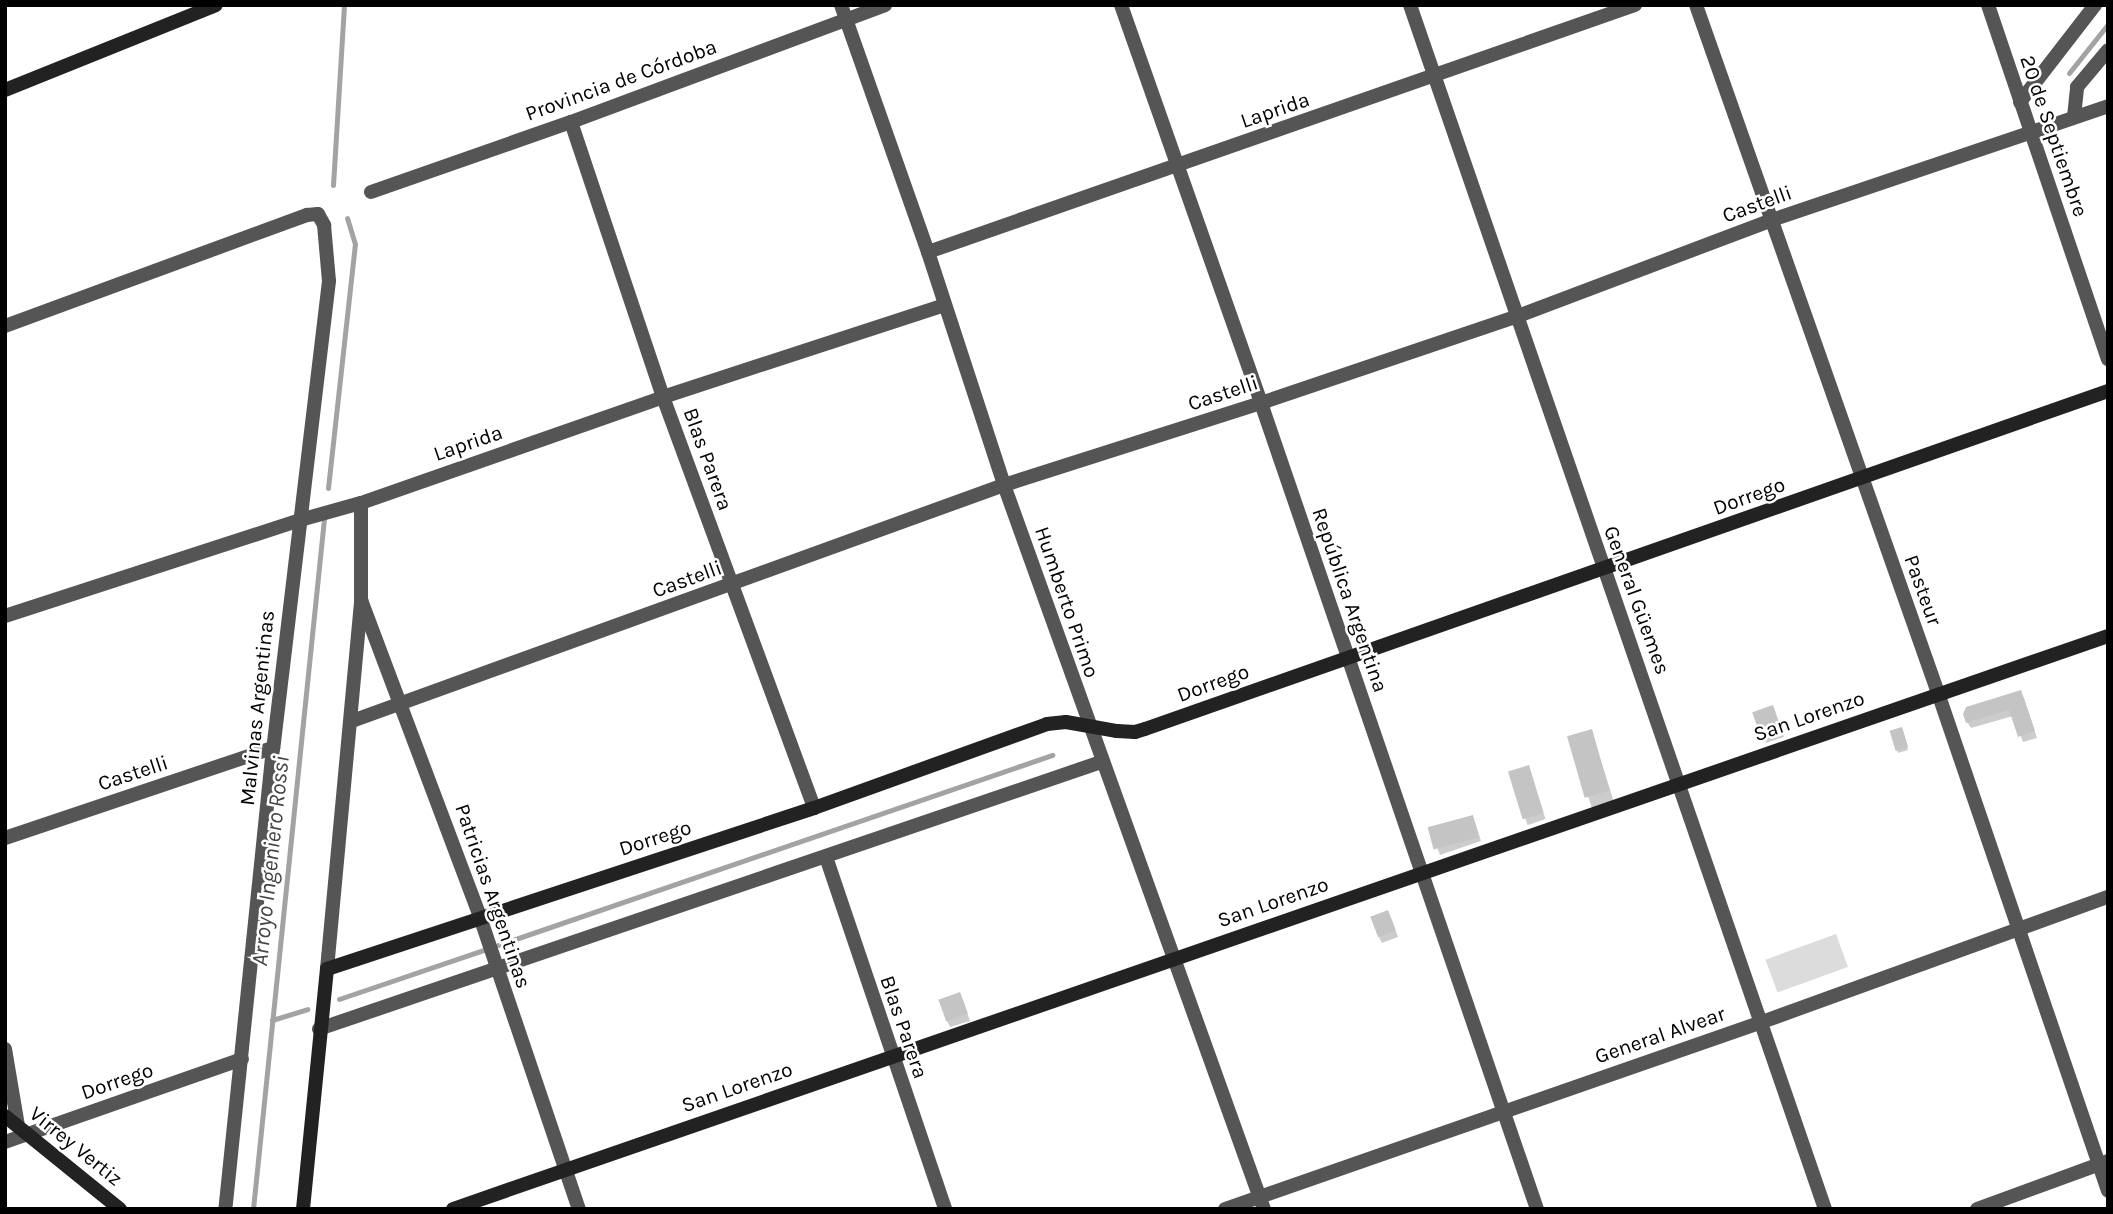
<!DOCTYPE html>
<meta charset="utf-8">
<style>
body{margin:0}
#map{position:relative;width:2113px;height:1214px;overflow:hidden;background:#fff;font-family:Karla,sans-serif}
div>[style]{position:absolute}
.green>*{inset:0;background:#dcdcdc;transform-origin:0 0}
.shadow>*{inset:0;background:#0003;transform-origin:0 0}
.stream>*{height:5px;margin:-2.5px;padding:0 2.5px;transform-origin:2.5px;border-radius:2.5px;background:#a3a3a3}
.building>*{inset:0;background:#c4c4c4;transform-origin:0 0}
.street>*{height:14px;margin:-7px;padding:0 7px;transform-origin:7px;border-radius:7px;background:#555}
.secondary>*{height:14px;margin:-7px;padding:0 7px;transform-origin:7px;border-radius:7px;background:#222}
span{translate:-50% -50%;white-space:nowrap;text-align:center;line-height:1.15;-webkit-text-stroke:5px #fff;paint-order:stroke}
.street-label{font-size:21px;color:#000}
.water-label{font-size:23px;color:#444;font-style:italic}
.frame{position:absolute;inset:0;border:7px solid #000;pointer-events:none}
</style>
<div id="map">
<div class="green">
<div style="left:1836px;top:934px;width:35px;height:75px;rotate:70deg"></div>
</div>
<div class="shadow">
<div style="clip-path:polygon(2024px 698px,2037px 738px,2023px 742px,2013px 716px,1971px 728px,1967px 722px)"></div>
<div style="clip-path:polygon(1754px 713px,1775px 713px,1784px 737px,1766px 743px)"></div>
<div style="left:1591px;top:731px;width:73px;height:23px;rotate:72deg"></div>
<div style="clip-path:polygon(1903px 731px,1908px 750px,1898px 753px,1891px 732px)"></div>
<div style="left:1528px;top:768px;width:54px;height:19px;rotate:71deg"></div>
<div style="clip-path:polygon(1475px 822px,1481px 841px,1440px 855px,1430px 829px)"></div>
<div style="clip-path:polygon(1391px 918px,1398px 937px,1382px 943px,1379px 937px)"></div>
<div style="clip-path:polygon(963px 1000px,970px 1021px,950px 1027px,947px 1021px)"></div>
</div>
<div class="stream">
<div style="left:2069px;top:73px;width:63px;rotate:-51.5deg"></div>
<div style="left:333px;top:185px;width:180px;rotate:-86.5deg"></div>
<div style="left:328px;top:488px;width:245px;rotate:-83.7deg"></div>
<div style="left:355px;top:244px;width:27px;rotate:-107deg"></div>
<div style="left:498px;top:945px;width:586px;rotate:-18.93deg"></div>
<div style="left:339px;top:999px;width:153px;rotate:-18.7deg"></div>
<div style="left:272px;top:1020px;width:37px;rotate:-17deg"></div>
<div style="left:253px;top:1209px;width:695px;rotate:-84.13deg"></div>
</div>
<div class="building">
<div style="clip-path:polygon(2021px 690px,2035px 731px,2018px 737px,2009px 710px,1966px 723px,1963px 714px,1966px 707px)"></div>
<div style="left:1773px;top:705px;width:28px;height:22px;rotate:71deg"></div>
<div style="left:1902px;top:727px;width:21px;height:13px;rotate:73deg"></div>
<div style="left:1592px;top:729px;width:64px;height:26px;rotate:74deg"></div>
<div style="left:1529px;top:765px;width:50px;height:22px;rotate:73deg"></div>
<div style="left:1473px;top:815px;width:23px;height:47px;rotate:75deg"></div>
<div style="left:1388px;top:910px;width:22px;height:19px;rotate:69deg"></div>
<div style="left:960px;top:992px;width:23px;height:23px;rotate:70deg"></div>
</div>
<div class="street">
<div style="left:841px;top:5px;width:262px;rotate:70.6deg"></div>
<div style="left:928px;top:252px;width:245px;rotate:71.9deg"></div>
<div style="left:1004px;top:485px;width:769px;rotate:70.25deg"></div>
<div style="left:1121px;top:5px;width:422px;rotate:70.6deg"></div>
<div style="left:1261px;top:403px;width:852px;rotate:71.1deg"></div>
<div style="left:1410px;top:5px;width:1274px;rotate:70.98deg"></div>
<div style="left:1696px;top:5px;width:729px;rotate:70.62deg"></div>
<div style="left:1938px;top:693px;width:526px;rotate:71.15deg"></div>
<div style="left:1988px;top:5px;width:374px;rotate:71.3deg"></div>
<div style="left:2020px;top:102px;width:123px;rotate:-52.3deg"></div>
<div style="left:2074px;top:117px;width:30px;rotate:-84deg"></div>
<div style="left:2077px;top:87px;width:48px;rotate:-50deg"></div>
<div style="left:571px;top:122px;width:290px;rotate:71.5deg"></div>
<div style="left:663px;top:397px;width:438px;rotate:69.8deg"></div>
<div style="left:371px;top:192px;width:212px;rotate:-19.3deg"></div>
<div style="left:571px;top:122px;width:335px;rotate:-20.4deg"></div>
<div style="left:928px;top:252px;width:749px;rotate:-19.26deg"></div>
<div style="left:5px;top:326px;width:322px;rotate:-20.2deg"></div>
<div style="left:307px;top:215px;width:11px;rotate:-5deg"></div>
<div style="left:318px;top:214px;width:13px;rotate:61deg"></div>
<div style="left:324px;top:225px;width:56px;rotate:84.9deg"></div>
<div style="left:329px;top:281px;width:470px;rotate:96.8deg"></div>
<div style="left:273px;top:748px;width:463px;rotate:95.9deg"></div>
<div style="left:361px;top:600px;width:339px;rotate:69.4deg"></div>
<div style="left:480px;top:917px;width:308px;rotate:71.3deg"></div>
<div style="left:5px;top:616px;width:310px;rotate:-18deg"></div>
<div style="left:300px;top:520px;width:63px;rotate:-15.6deg"></div>
<div style="left:361px;top:503px;width:320px;rotate:-19.3deg"></div>
<div style="left:663px;top:397px;width:296px;rotate:-18.1deg"></div>
<div style="left:352px;top:721px;width:693px;rotate:-19.9deg"></div>
<div style="left:1004px;top:485px;width:270px;rotate:-17.7deg"></div>
<div style="left:1261px;top:403px;width:271px;rotate:-18.7deg"></div>
<div style="left:1518px;top:316px;width:272px;rotate:-20.7deg"></div>
<div style="left:1772px;top:220px;width:355px;rotate:-18.7deg"></div>
<div style="left:5px;top:838px;width:283px;rotate:-18.6deg"></div>
<div style="left:826px;top:857px;width:372px;rotate:71.3deg"></div>
<div style="left:327px;top:969px;width:371px;rotate:-84.7deg"></div>
<div style="left:361px;top:600px;width:97px;rotate:-90deg"></div>
<div style="left:319px;top:1029px;width:826px;rotate:-18.85deg"></div>
<div style="left:5px;top:1049px;width:78px;rotate:80.4deg"></div>
<div style="left:5px;top:1142px;width:251px;rotate:-19.3deg"></div>
<div style="left:1225px;top:1209px;width:569px;rotate:-19.2deg"></div>
<div style="left:1762px;top:1022px;width:368px;rotate:-19.9deg"></div>
<div style="left:1977px;top:1209px;width:140px;rotate:-20.1deg"></div>
</div>
<div class="secondary">
<div style="left:5px;top:90px;width:227px;rotate:-21.9deg"></div>
<div style="left:5px;top:1116px;width:148px;rotate:39deg"></div>
<div style="left:303px;top:1209px;width:241px;rotate:-84.3deg"></div>
<div style="left:327px;top:969px;width:513px;rotate:-18.29deg"></div>
<div style="left:814px;top:808px;width:248px;rotate:-19.8deg"></div>
<div style="left:1047px;top:724px;width:19px;rotate:-6deg"></div>
<div style="left:1066px;top:722px;width:52px;rotate:10deg"></div>
<div style="left:1117px;top:731px;width:18px;rotate:3deg"></div>
<div style="left:1135px;top:732px;width:10px;rotate:-17deg"></div>
<div style="left:1145px;top:729px;width:1021px;rotate:-19.34deg"></div>
<div style="left:453px;top:1209px;width:1751px;rotate:-19.1deg"></div>
</div>
<div class="street-label">
<span style="left:621px;top:80px;rotate:-20deg">Provincia de Córdoba</span>
<span style="left:1275px;top:110px;rotate:-19deg">Laprida</span>
<span style="left:2054px;top:136px;rotate:71deg">20 de Septiembre</span>
<span style="left:1757px;top:204px;rotate:-20deg">Castelli</span>
<span style="left:1223px;top:393px;rotate:-18deg">Castelli</span>
<span style="left:468px;top:443px;rotate:-19deg">Laprida</span>
<span style="left:708px;top:459px;rotate:70deg">Blas Parera</span>
<span style="left:1749px;top:496px;rotate:-20deg">Dorrego</span>
<span style="left:687px;top:579px;rotate:-20deg">Castelli</span>
<span style="left:1923px;top:590px;rotate:70deg">Pasteur</span>
<span style="left:1350px;top:600px;rotate:71deg">República Argentina</span>
<span style="left:1637px;top:600px;rotate:70deg">General Güemes</span>
<span style="left:1067px;top:602px;rotate:71deg">Humberto Primo</span>
<span style="left:1213px;top:683px;rotate:-20deg">Dorrego</span>
<span style="left:257px;top:708px;rotate:-84deg">Malvinas Argentinas</span>
<span style="left:1809px;top:716px;rotate:-19deg">San Lorenzo</span>
<span style="left:133px;top:773px;rotate:-18deg">Castelli</span>
<span style="left:655px;top:838px;rotate:-18deg">Dorrego</span>
<span style="left:493px;top:896px;rotate:71deg">Patricias Argentinas</span>
<span style="left:1273px;top:902px;rotate:-19deg">San Lorenzo</span>
<span style="left:904px;top:1027px;rotate:71deg">Blas Parera</span>
<span style="left:1660px;top:1035px;rotate:-19deg">General Alvear</span>
<span style="left:117px;top:1081px;rotate:-19deg">Dorrego</span>
<span style="left:737px;top:1087px;rotate:-19deg">San Lorenzo</span>
<span style="left:76px;top:1146px;rotate:39deg">Virrey Vertiz</span>
</div>
<div class="water-label">
<span style="left:271px;top:861px;rotate:-84deg">Arroyo Ingeniero Rossi</span>
</div>
<div class="frame"></div>
</div>
